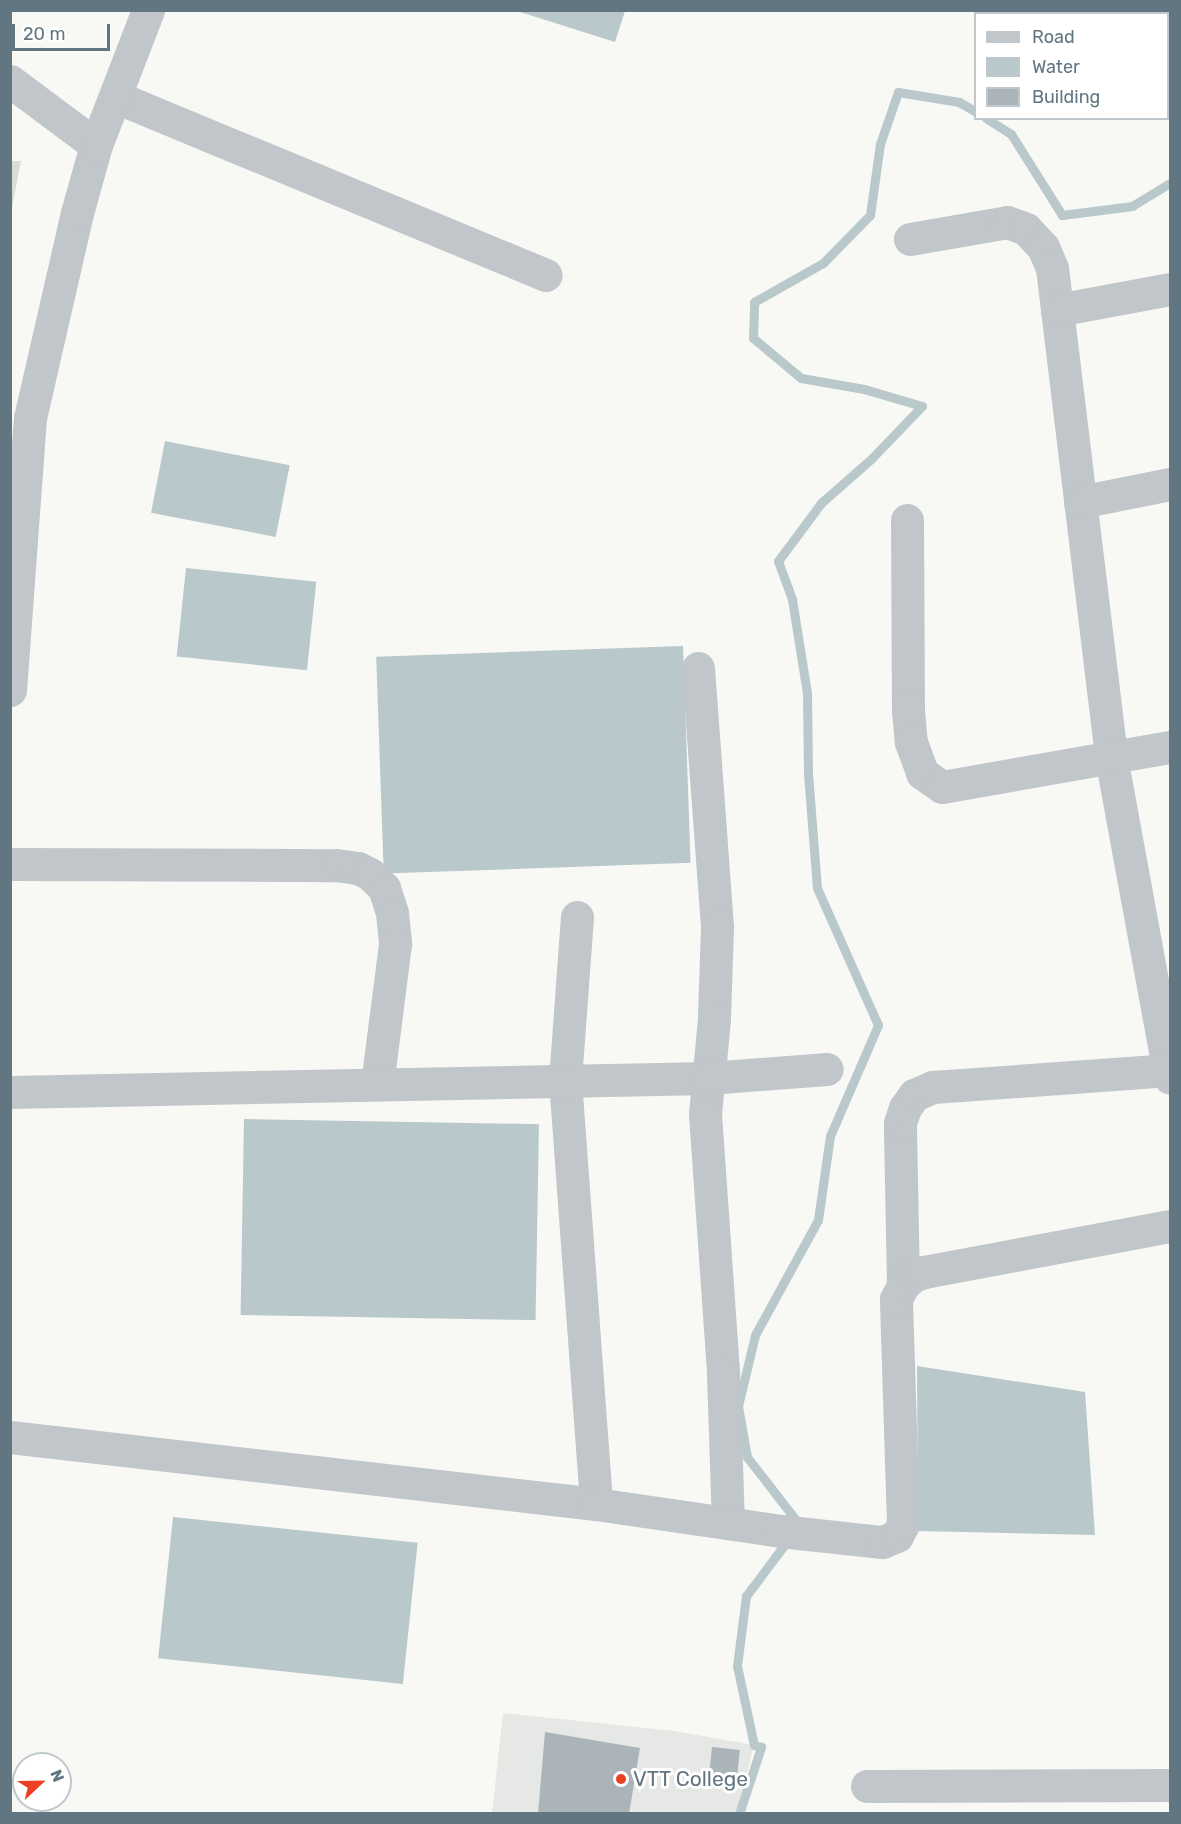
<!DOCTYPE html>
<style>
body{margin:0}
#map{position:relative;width:1181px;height:1824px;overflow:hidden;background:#f8f8f5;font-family:Rubik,sans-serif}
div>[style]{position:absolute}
.built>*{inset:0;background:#e6e8e6}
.green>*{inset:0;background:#d8ded4}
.water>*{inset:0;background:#b9c8cb;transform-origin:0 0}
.stream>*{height:9px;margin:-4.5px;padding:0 4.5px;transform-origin:4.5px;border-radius:4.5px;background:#b9c8cb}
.building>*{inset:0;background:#aab4b9;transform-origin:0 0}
.minor>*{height:33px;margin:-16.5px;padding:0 16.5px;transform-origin:16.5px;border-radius:16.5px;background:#c1c6ca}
.dots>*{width:16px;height:16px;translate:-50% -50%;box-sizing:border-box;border:3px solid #fff;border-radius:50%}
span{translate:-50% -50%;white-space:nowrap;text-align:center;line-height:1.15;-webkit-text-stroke:6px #fff;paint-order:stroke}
.poi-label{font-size:21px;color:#627682}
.left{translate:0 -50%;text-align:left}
.frame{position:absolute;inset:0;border:12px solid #627682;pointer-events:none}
.legend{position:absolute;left:974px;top:12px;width:195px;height:108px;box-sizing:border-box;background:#fff;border:2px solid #c0c8cd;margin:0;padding:8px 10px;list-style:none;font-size:18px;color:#627682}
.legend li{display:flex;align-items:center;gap:12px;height:30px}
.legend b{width:30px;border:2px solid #c0c8cd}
.north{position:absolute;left:12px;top:1752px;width:60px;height:60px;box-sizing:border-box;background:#fff;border:2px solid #c0c8cd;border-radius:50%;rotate:68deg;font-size:16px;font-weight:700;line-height:24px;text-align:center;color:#627682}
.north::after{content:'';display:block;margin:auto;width:21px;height:27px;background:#ec4121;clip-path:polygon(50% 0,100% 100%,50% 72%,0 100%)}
.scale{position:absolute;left:12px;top:24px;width:98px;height:27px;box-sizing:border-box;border:3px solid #627682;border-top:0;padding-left:8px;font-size:18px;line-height:21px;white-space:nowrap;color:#627682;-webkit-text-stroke:4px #fff;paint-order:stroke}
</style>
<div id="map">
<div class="built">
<div style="clip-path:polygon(503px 1713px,674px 1731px,754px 1745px,737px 1813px,492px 1814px)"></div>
</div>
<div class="green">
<div style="clip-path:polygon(11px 161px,21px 161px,11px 213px,10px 161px)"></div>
</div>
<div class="water">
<div style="clip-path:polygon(517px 11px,625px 10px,625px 11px,615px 42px)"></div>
<div style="left:165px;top:441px;width:127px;height:73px;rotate:11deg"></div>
<div style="left:186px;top:568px;width:131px;height:89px;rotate:6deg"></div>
<div style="left:683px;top:646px;width:217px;height:307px;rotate:88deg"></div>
<div style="left:244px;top:1119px;width:295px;height:196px;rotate:1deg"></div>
<div style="clip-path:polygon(917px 1366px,1085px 1392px,1095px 1535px,918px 1531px)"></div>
<div style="left:173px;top:1517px;width:246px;height:142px;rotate:6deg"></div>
</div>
<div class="stream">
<div style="left:986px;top:118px;width:30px;rotate:33deg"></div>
<div style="left:1011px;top:134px;width:96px;rotate:57.8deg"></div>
<div style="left:1062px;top:215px;width:71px;rotate:-7.3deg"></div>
<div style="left:1132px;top:206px;width:44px;rotate:-31.2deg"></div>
<div style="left:799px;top:1524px;width:85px;rotate:-127.8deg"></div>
<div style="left:747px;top:1457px;width:52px;rotate:-100deg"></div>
<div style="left:738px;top:1406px;width:73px;rotate:-76.5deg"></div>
<div style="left:755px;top:1335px;width:131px;rotate:-61.3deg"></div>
<div style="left:818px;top:1220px;width:85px;rotate:-81.9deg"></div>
<div style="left:830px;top:1136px;width:121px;rotate:-66.6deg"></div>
<div style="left:878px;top:1025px;width:150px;rotate:-114deg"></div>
<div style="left:817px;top:888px;width:114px;rotate:-94.5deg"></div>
<div style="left:808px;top:774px;width:81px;rotate:-90.7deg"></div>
<div style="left:807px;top:693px;width:95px;rotate:-99.1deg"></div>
<div style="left:792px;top:599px;width:40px;rotate:-110.2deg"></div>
<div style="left:778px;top:561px;width:72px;rotate:-53.4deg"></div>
<div style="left:821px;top:503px;width:68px;rotate:-41.4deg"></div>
<div style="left:872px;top:458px;width:72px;rotate:-46.1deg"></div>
<div style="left:922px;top:406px;width:60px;rotate:-163.7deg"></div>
<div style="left:864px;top:389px;width:64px;rotate:-170.1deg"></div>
<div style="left:801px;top:378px;width:62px;rotate:-140.2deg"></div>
<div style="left:753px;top:338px;width:36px;rotate:-88deg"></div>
<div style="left:754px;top:302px;width:79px;rotate:-29.5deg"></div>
<div style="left:823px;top:263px;width:67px;rotate:-45.6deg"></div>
<div style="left:870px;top:215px;width:72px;rotate:-82deg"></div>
<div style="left:880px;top:144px;width:55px;rotate:-70.9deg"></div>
<div style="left:898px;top:92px;width:62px;rotate:9.3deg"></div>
<div style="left:959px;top:102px;width:20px;rotate:30deg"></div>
<div style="left:739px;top:1814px;width:71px;rotate:-71.8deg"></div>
<div style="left:761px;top:1747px;width:7px;rotate:-164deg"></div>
<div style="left:754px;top:1745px;width:81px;rotate:-102.1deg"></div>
<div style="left:737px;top:1666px;width:71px;rotate:-82.7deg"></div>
<div style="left:746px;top:1596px;width:70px;rotate:-53.1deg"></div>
</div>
<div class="building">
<div style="clip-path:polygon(545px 1732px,640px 1748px,629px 1814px,538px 1814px)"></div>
<div style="left:712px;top:1747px;width:28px;height:40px;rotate:6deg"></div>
</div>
<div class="minor">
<div style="left:10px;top:81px;width:107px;rotate:36.7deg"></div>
<div style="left:116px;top:97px;width:465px;rotate:22.5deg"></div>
<div style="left:910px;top:239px;width:98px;rotate:-9.9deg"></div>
<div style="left:1007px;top:222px;width:20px;rotate:20deg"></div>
<div style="left:1026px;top:229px;width:25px;rotate:47deg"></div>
<div style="left:1043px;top:247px;width:23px;rotate:67deg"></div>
<div style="left:1052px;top:268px;width:493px;rotate:83.1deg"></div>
<div style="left:1111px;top:757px;width:326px;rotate:79.6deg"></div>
<div style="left:1057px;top:310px;width:115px;rotate:-10.5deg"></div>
<div style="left:1080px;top:502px;width:92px;rotate:-11.3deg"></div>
<div style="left:907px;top:520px;width:190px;rotate:89.7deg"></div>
<div style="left:908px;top:710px;width:32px;rotate:85deg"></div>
<div style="left:911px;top:742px;width:33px;rotate:70deg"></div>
<div style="left:922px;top:773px;width:24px;rotate:35deg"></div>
<div style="left:942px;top:787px;width:231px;rotate:-10deg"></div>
<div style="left:698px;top:668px;width:260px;rotate:85.8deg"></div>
<div style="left:717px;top:927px;width:92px;rotate:91.9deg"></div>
<div style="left:714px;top:1019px;width:95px;rotate:95.4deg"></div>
<div style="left:705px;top:1114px;width:261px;rotate:86deg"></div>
<div style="left:723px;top:1374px;width:148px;rotate:88.1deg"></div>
<div style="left:10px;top:690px;width:273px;rotate:-85.8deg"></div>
<div style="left:30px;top:418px;width:210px;rotate:-77.1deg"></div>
<div style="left:77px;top:213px;width:71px;rotate:-74.4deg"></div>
<div style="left:96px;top:145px;width:145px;rotate:-68.9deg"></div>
<div style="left:10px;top:864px;width:326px;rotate:0.2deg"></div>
<div style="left:336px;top:865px;width:22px;rotate:8deg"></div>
<div style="left:358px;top:868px;width:13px;rotate:27deg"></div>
<div style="left:370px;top:874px;width:20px;rotate:45deg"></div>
<div style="left:384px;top:888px;width:26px;rotate:72deg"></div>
<div style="left:392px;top:913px;width:31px;rotate:84deg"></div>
<div style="left:395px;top:944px;width:141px;rotate:97.3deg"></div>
<div style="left:577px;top:917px;width:163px;rotate:94.2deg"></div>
<div style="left:565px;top:1080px;width:425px;rotate:85.8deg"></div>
<div style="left:10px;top:1092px;width:698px;rotate:-1.15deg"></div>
<div style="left:708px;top:1078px;width:119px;rotate:-4.3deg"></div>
<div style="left:903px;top:1285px;width:162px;rotate:-91.1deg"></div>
<div style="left:900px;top:1123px;width:16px;rotate:-72deg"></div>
<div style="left:905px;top:1108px;width:16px;rotate:-55deg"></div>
<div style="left:914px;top:1095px;width:21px;rotate:-23deg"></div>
<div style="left:933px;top:1087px;width:237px;rotate:-4.1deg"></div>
<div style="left:10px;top:1437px;width:590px;rotate:6.52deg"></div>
<div style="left:596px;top:1504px;width:186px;rotate:8.3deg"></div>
<div style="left:780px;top:1531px;width:103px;rotate:6.2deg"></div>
<div style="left:882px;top:1542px;width:16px;rotate:-22deg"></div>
<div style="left:897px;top:1536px;width:13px;rotate:-63deg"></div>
<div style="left:903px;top:1524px;width:225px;rotate:-91.8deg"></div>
<div style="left:896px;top:1299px;width:16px;rotate:-63deg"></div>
<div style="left:903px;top:1285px;width:13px;rotate:-42deg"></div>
<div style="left:913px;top:1276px;width:12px;rotate:-20deg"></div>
<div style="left:924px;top:1272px;width:250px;rotate:-10.6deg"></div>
<div style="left:867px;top:1786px;width:303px;rotate:-0.2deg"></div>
</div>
<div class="dots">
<div style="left:621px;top:1779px;background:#ec4121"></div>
</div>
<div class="poi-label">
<span class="left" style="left:633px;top:1779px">VTT College</span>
</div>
<div class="frame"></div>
<ul class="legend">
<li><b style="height:8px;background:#c1c6ca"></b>Road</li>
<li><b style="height:16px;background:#b9c8cb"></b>Water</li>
<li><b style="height:16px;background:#aab4b9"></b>Building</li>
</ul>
<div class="north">N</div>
<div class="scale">20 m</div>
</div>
